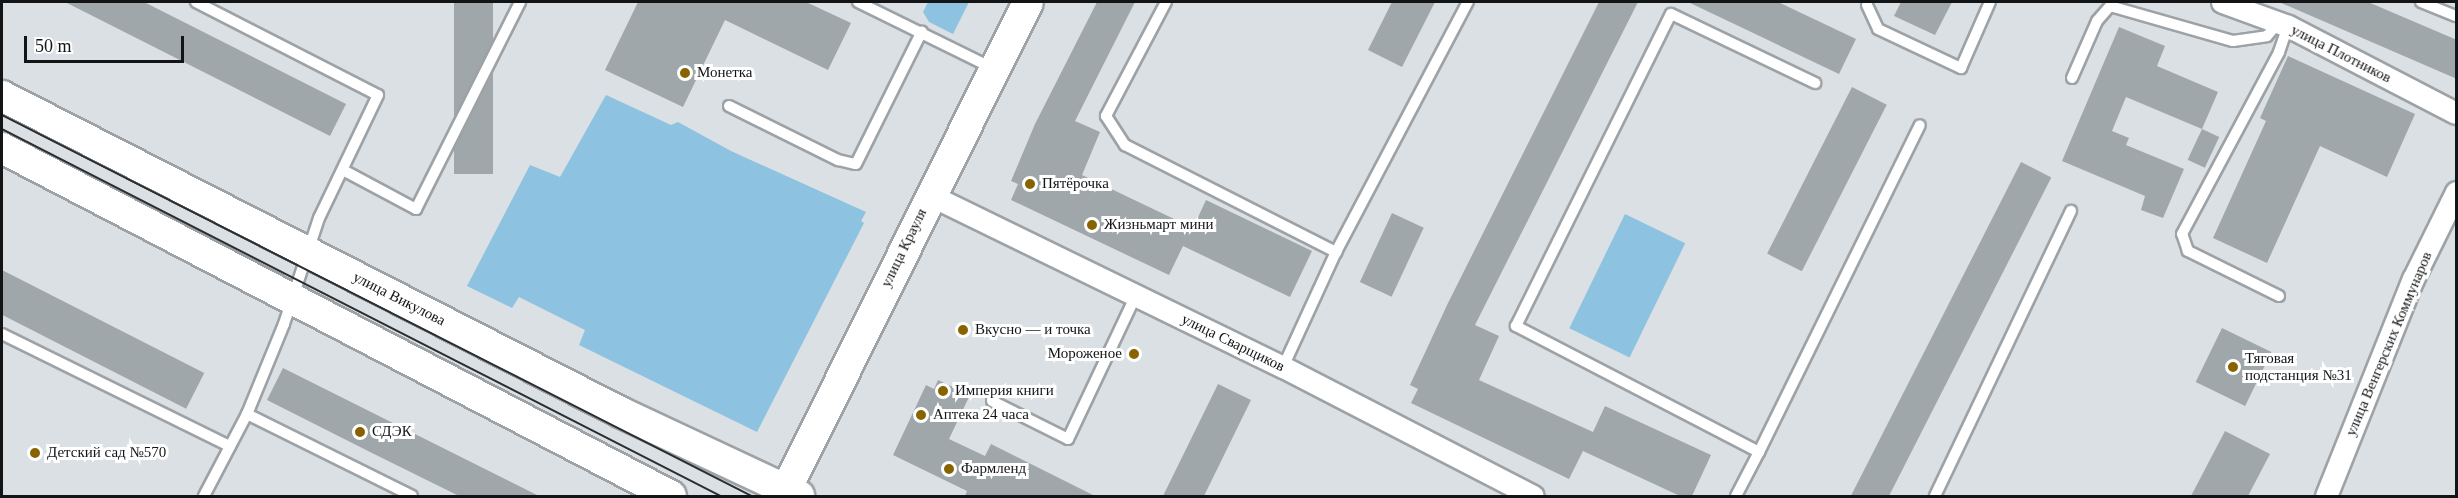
<!DOCTYPE html>
<meta charset="utf-8">
<style>
body{margin:0}
#map{position:relative;width:2458px;height:498px;overflow:hidden;background:#dae0e4;font-family:Georgia,serif}
div>[style]{position:absolute}
.green>*{inset:0;background:#8dc2e0;transform-origin:0 0}
.building>*{inset:0;background:#a0a7aa;transform-origin:0 0}
.roads{filter:drop-shadow(2px 0 #9ca2a6) drop-shadow(-2px 0 #9ca2a6) drop-shadow(0 2px #9ca2a6) drop-shadow(0 -2px #9ca2a6)}
.lane>*{height:10px;margin:-5px;padding:0 5px;transform-origin:5px;border-radius:5px;background:#fff}
.street>*{height:21px;margin:-10.5px;padding:0 10.5px;transform-origin:10.5px;border-radius:10.5px;background:#fff}
.secondary>*{height:30px;margin:-15px;padding:0 15px;transform-origin:15px;border-radius:15px;background:#fff}
.tram>*{height:1.5px;margin:-0.75px;padding:0 0.75px;transform-origin:0.75px;border-radius:0.75px;background:#2b2e30}
.dots>*{width:16px;height:16px;translate:-50% -50%;box-sizing:border-box;border:3px solid #fff;border-radius:50%}
span{translate:-50% -50%;white-space:nowrap;text-align:center;line-height:1.15;-webkit-text-stroke:6px #fff;paint-order:stroke}
.street-label{font-size:15px;color:#121416}
.poi-label{font-size:15px;color:#121416}
.left{translate:0 -50%;text-align:left}
.right{translate:-100% -50%;text-align:right}
.frame{position:absolute;inset:0;border:3px solid #121416;pointer-events:none}
.scale{position:absolute;left:24px;top:36px;width:160px;height:27px;box-sizing:border-box;border:3px solid #121416;border-top:0;padding-left:8px;font-size:18px;line-height:21px;white-space:nowrap;color:#121416;-webkit-text-stroke:4px #fff;paint-order:stroke}
</style>
<div id="map">
<div class="green">
<div style="clip-path:polygon(928px 2px,969px 2px,953px 34px,929px 22px,923px 12px)"></div>
<div style="clip-path:polygon(606px 95px,671px 125px,678px 122px,731px 151px,866px 212px,861px 221px,864px 223px,757px 432px,579px 345px,585px 330px,519px 297px,512px 308px,467px 286px,530px 165px,560px 177px)"></div>
<div style="left:1625px;top:214px;width:67px;height:127px;rotate:26deg"></div>
</div>
<div class="building">
<div style="clip-path:polygon(65px 2px,144px 2px,346px 104px,330px 136px)"></div>
<div style="left:454px;top:2px;width:39px;height:172px"></div>
<div style="clip-path:polygon(638px 2px,806px 2px,851px 23px,828px 70px,725px 20px,683px 107px,605px 70px)"></div>
<div style="clip-path:polygon(1097px 2px,1135px 2px,1075px 121px,1100px 132px,1082px 175px,1193px 228px,1206px 200px,1312px 251px,1290px 297px,1183px 246px,1169px 275px,1011px 200px,1018px 184px,1011px 181px,1035px 124px)"></div>
<div style="clip-path:polygon(1392px 2px,1435px 2px,1402px 67px,1368px 50px)"></div>
<div style="clip-path:polygon(1599px 2px,1638px 2px,1475px 325px,1499px 336px,1479px 380px,1593px 432px,1605px 406px,1711px 455px,1692px 496px,1680px 496px,1583px 451px,1569px 479px,1411px 403px,1418px 389px,1410px 385px,1448px 303px)"></div>
<div style="clip-path:polygon(1688px 2px,1778px 2px,1856px 39px,1839px 74px)"></div>
<div style="clip-path:polygon(1901px 2px,1952px 2px,1935px 35px,1894px 16px)"></div>
<div style="clip-path:polygon(2279px 2px,2368px 2px,2457px 40px,2457px 79px)"></div>
<div style="clip-path:polygon(2119px 27px,2165px 46px,2157px 66px,2218px 92px,2202px 129px,2126px 97px,2112px 131px,2129px 138px,2126px 145px,2184px 169px,2163px 218px,2141px 210px,2145px 196px,2062px 161px)"></div>
<div style="clip-path:polygon(2288px 56px,2415px 114px,2387px 177px,2320px 146px,2267px 263px,2213px 238px,2266px 121px,2260px 118px)"></div>
<div style="left:1852px;top:87px;width:39px;height:187px;rotate:27deg"></div>
<div style="left:2202px;top:129px;width:19px;height:34px;rotate:25deg"></div>
<div style="left:2021px;top:162px;width:34px;height:374px;rotate:27deg"></div>
<div style="left:1392px;top:213px;width:35px;height:76px;rotate:25deg"></div>
<div style="left:2px;top:270px;width:227px;height:40px;rotate:27deg"></div>
<div style="left:2222px;top:328px;width:55px;height:60px;rotate:26deg"></div>
<div style="clip-path:polygon(283px 368px,539px 496px,459px 496px,372px 453px,267px 400px)"></div>
<div style="clip-path:polygon(938px 380px,970px 395px,949px 439px,985px 456px,991px 444px,1095px 496px,965px 496px,967px 491px,893px 455px,926px 385px,934px 389px)"></div>
<div style="clip-path:polygon(1218px 384px,1251px 400px,1204px 496px,1163px 496px)"></div>
<div style="clip-path:polygon(2225px 431px,2270px 454px,2248px 496px,2191px 496px)"></div>
</div>
<div class="roads">
<div class="lane">
<div style="left:196px;top:2px;width:204px;rotate:27.1deg"></div>
<div style="left:378px;top:95px;width:136px;rotate:115.6deg"></div>
<div style="left:319px;top:218px;width:112px;rotate:108.3deg"></div>
<div style="left:284px;top:324px;width:97px;rotate:112.3deg"></div>
<div style="left:247px;top:414px;width:93px;rotate:117.7deg"></div>
<div style="left:858px;top:2px;width:152px;rotate:26.2deg"></div>
<div style="left:1166px;top:2px;width:129px;rotate:117.8deg"></div>
<div style="left:1106px;top:116px;width:35px;rotate:57deg"></div>
<div style="left:1125px;top:145px;width:237px;rotate:26.9deg"></div>
<div style="left:2421px;top:2px;width:38px;rotate:22deg"></div>
<div style="left:1867px;top:5px;width:26px;rotate:65deg"></div>
<div style="left:1878px;top:29px;width:92px;rotate:25.2deg"></div>
<div style="left:1961px;top:68px;width:72px;rotate:-66.3deg"></div>
<div style="left:2072px;top:78px;width:62px;rotate:-66.3deg"></div>
<div style="left:2097px;top:21px;width:20px;rotate:-49deg"></div>
<div style="left:2110px;top:6px;width:128px;rotate:15.9deg"></div>
<div style="left:2233px;top:41px;width:34px;rotate:-8deg"></div>
<div style="left:2267px;top:36px;width:17px;rotate:-50deg"></div>
<div style="left:729px;top:106px;width:122px;rotate:26.4deg"></div>
<div style="left:838px;top:160px;width:18px;rotate:13deg"></div>
<div style="left:856px;top:164px;width:148px;rotate:-63.6deg"></div>
<div style="left:343px;top:170px;width:83px;rotate:28.1deg"></div>
<div style="left:416px;top:209px;width:232px;rotate:-63.3deg"></div>
<div style="left:2279px;top:296px;width:102px;rotate:-153.7deg"></div>
<div style="left:2188px;top:251px;width:18px;rotate:-109deg"></div>
<div style="left:2182px;top:234px;width:206px;rotate:-61.9deg"></div>
<div style="left:2279px;top:52px;width:28px;rotate:-71deg"></div>
<div style="left:2px;top:334px;width:254px;rotate:26.2deg"></div>
<div style="left:1283px;top:367px;width:127px;rotate:-65.3deg"></div>
<div style="left:1336px;top:252px;width:283px;rotate:-62.2deg"></div>
<div style="left:992px;top:401px;width:85px;rotate:26.6deg"></div>
<div style="left:1068px;top:439px;width:159px;rotate:-64.7deg"></div>
<div style="left:247px;top:414px;width:184px;rotate:26.4deg"></div>
<div style="left:1759px;top:452px;width:364px;rotate:-63.8deg"></div>
<div style="left:1736px;top:496px;width:50px;rotate:-62.4deg"></div>
<div style="left:1759px;top:452px;width:274px;rotate:-152.6deg"></div>
<div style="left:1516px;top:326px;width:348px;rotate:-63.6deg"></div>
<div style="left:1671px;top:14px;width:160px;rotate:25.6deg"></div>
<div style="left:1935px;top:496px;width:316px;rotate:-64.5deg"></div>
</div>
<div class="street">
<div style="left:2222px;top:2px;width:70px;rotate:20deg"></div>
<div style="left:2288px;top:26px;width:189px;rotate:27.4deg"></div>
<div style="left:930px;top:195px;width:393px;rotate:26deg"></div>
<div style="left:1283px;top:367px;width:281px;rotate:27.3deg"></div>
<div style="left:2326px;top:496px;width:234px;rotate:-68.2deg"></div>
<div style="left:2413px;top:279px;width:97px;rotate:-63.7deg"></div>
</div>
<div class="secondary">
<div style="left:2px;top:96px;width:694px;rotate:27.08deg"></div>
<div style="left:620px;top:412px;width:198px;rotate:25.1deg"></div>
<div style="left:2px;top:148px;width:754px;rotate:27.48deg"></div>
<div style="left:783px;top:496px;width:551px;rotate:-63.62deg"></div>
</div>
</div>
<div class="tram">
<div style="left:2px;top:115px;width:841px;rotate:26.93deg"></div>
<div style="left:2px;top:129px;width:807px;rotate:27.04deg"></div>
</div>
<div class="dots">
<div style="left:685px;top:73px;background:#886300"></div>
<div style="left:1030px;top:184px;background:#886300"></div>
<div style="left:1092px;top:225px;background:#886300"></div>
<div style="left:963px;top:330px;background:#886300"></div>
<div style="left:1134px;top:354px;background:#886300"></div>
<div style="left:2233px;top:367px;background:#886300"></div>
<div style="left:943px;top:391px;background:#886300"></div>
<div style="left:921px;top:415px;background:#886300"></div>
<div style="left:360px;top:432px;background:#886300"></div>
<div style="left:35px;top:453px;background:#886300"></div>
<div style="left:949px;top:469px;background:#886300"></div>
</div>
<div class="street-label">
<span style="left:2341px;top:54px;rotate:27deg">улица Плотников</span>
<span style="left:904px;top:248px;rotate:-64deg">улица Крауля</span>
<span style="left:399px;top:299px;rotate:27deg">улица Викулова</span>
<span style="left:1233px;top:343px;rotate:26deg">улица Сварщиков</span>
<span style="left:2389px;top:344px;rotate:-67deg">улица Венгерских Коммунаров</span>
</div>
<div class="poi-label">
<span class="left" style="left:697px;top:73px">Монетка</span>
<span class="left" style="left:1042px;top:184px">Пятёрочка</span>
<span class="left" style="left:1104px;top:225px">Жизньмарт мини</span>
<span class="left" style="left:975px;top:330px">Вкусно — и точка</span>
<span class="right" style="left:1122px;top:354px">Мороженое</span>
<span class="left" style="left:2245px;top:367px">Тяговая<br>подстанция №31</span>
<span class="left" style="left:955px;top:391px">Империя книги</span>
<span class="left" style="left:933px;top:415px">Аптека 24 часа</span>
<span class="left" style="left:372px;top:432px">СДЭК</span>
<span class="left" style="left:47px;top:453px">Детский сад №570</span>
<span class="left" style="left:961px;top:469px">Фармленд</span>
</div>
<div class="frame"></div>
<div class="scale">50 m</div>
</div>
